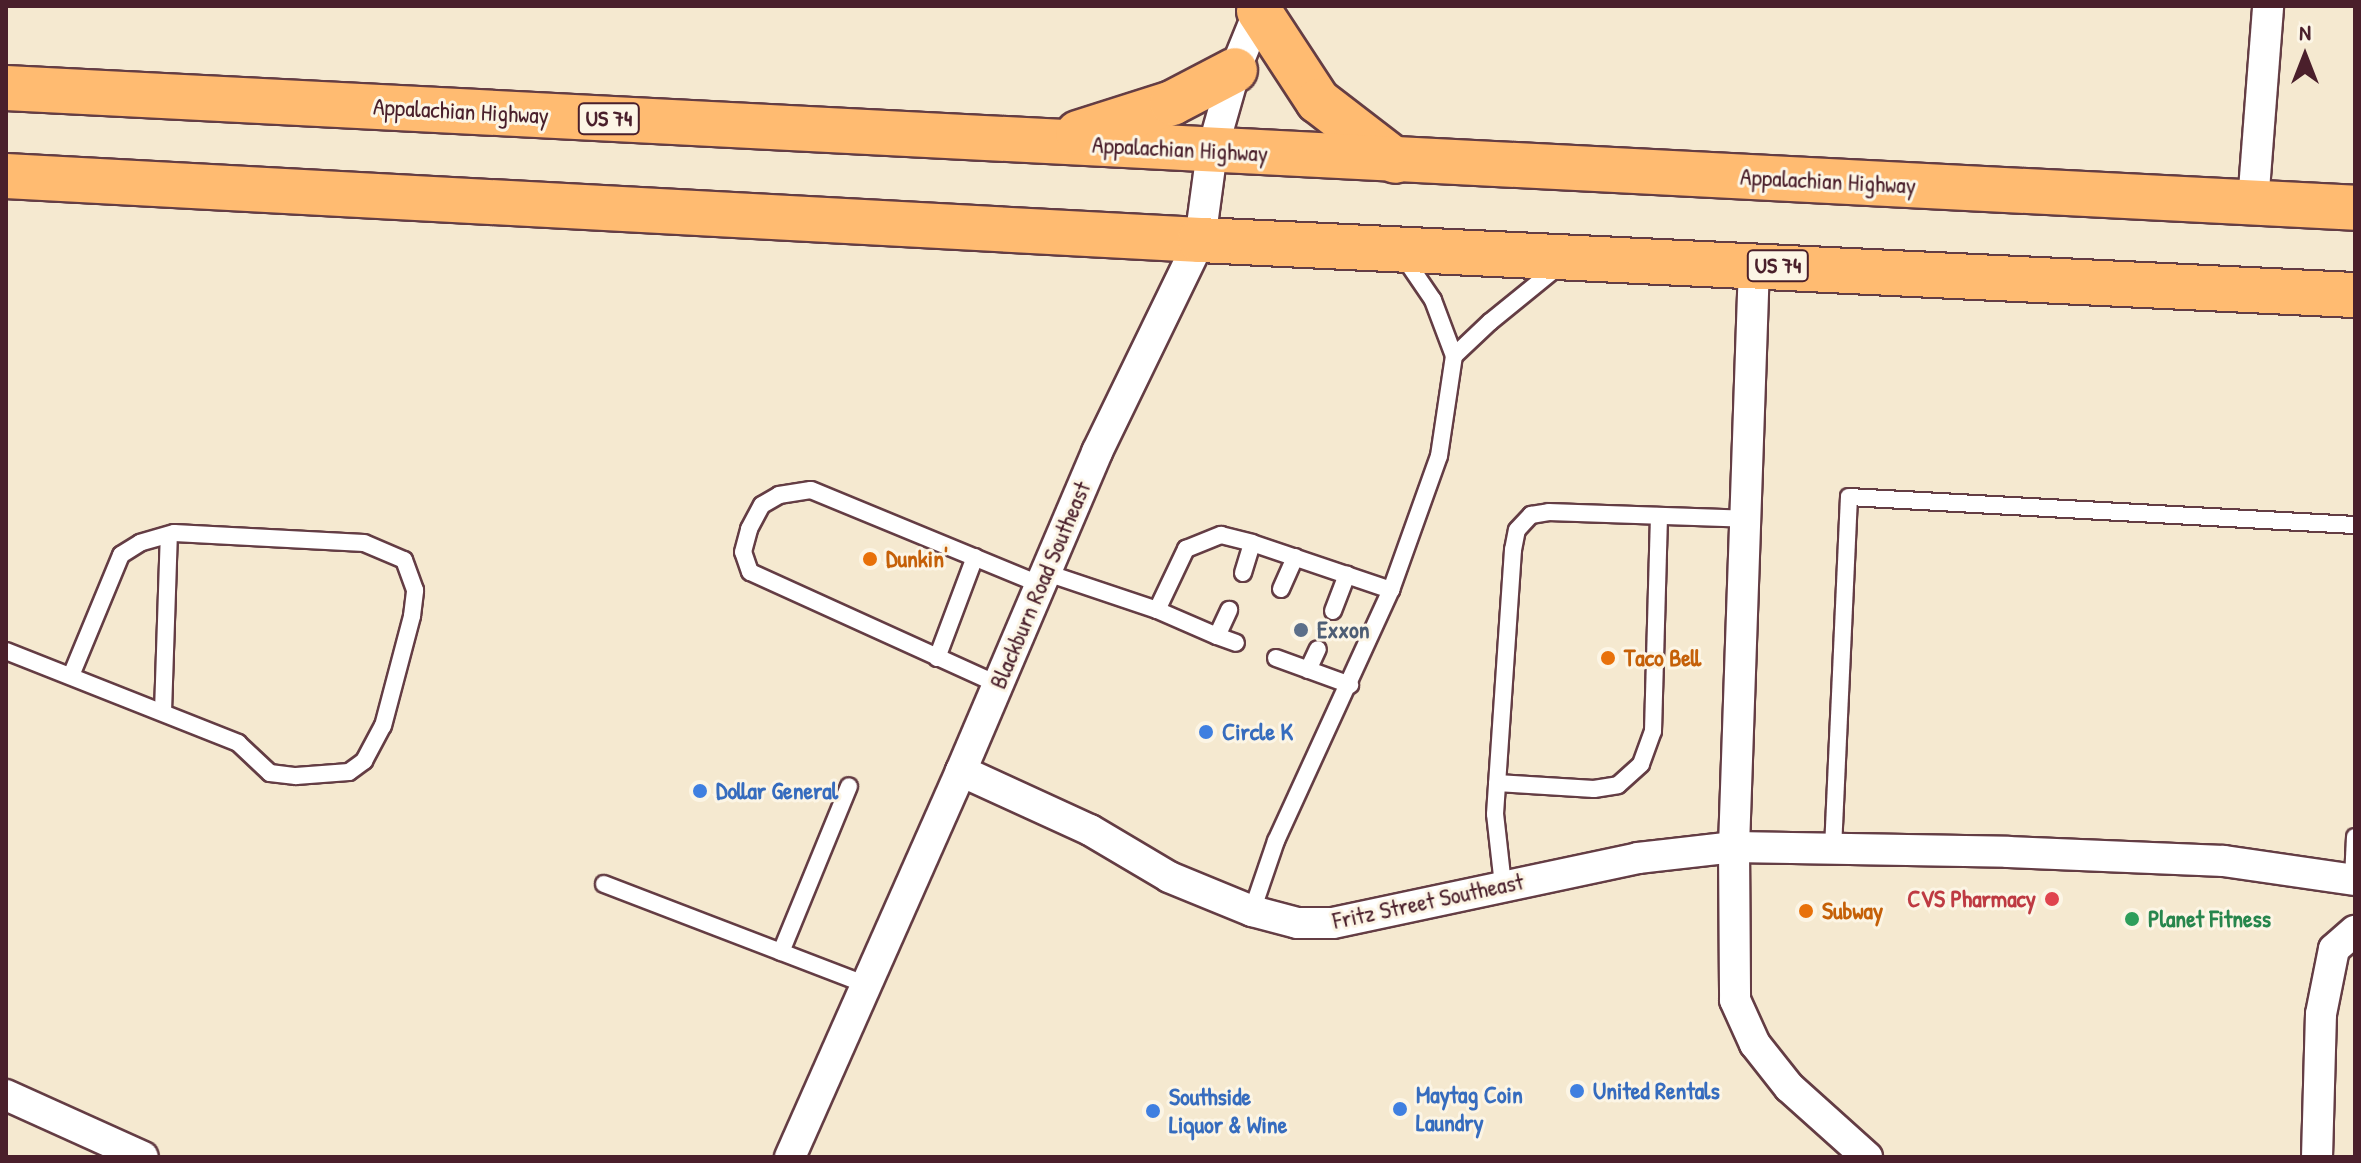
<!DOCTYPE html>
<style>
body{margin:0}
#map{position:relative;width:2361px;height:1163px;overflow:hidden;background:#f5e9d0;font-family:"Patrick Hand",sans-serif}
div>[style]{position:absolute}
.roads{filter:drop-shadow(2px 0 #643d44) drop-shadow(-2px 0 #643d44) drop-shadow(0 2px #643d44) drop-shadow(0 -2px #643d44)}
.service>*{height:16px;margin:-8px;padding:0 8px;transform-origin:8px;border-radius:8px;background:#fff}
.minor>*{height:30px;margin:-15px;padding:0 15px;transform-origin:15px;border-radius:15px;background:#fff}
.trunk>*{height:44px;margin:-22px;padding:0 22px;transform-origin:22px;border-radius:22px;background:#ffbb71}
.dots>*{width:22px;height:22px;translate:-50% -50%;box-sizing:border-box;border:4px solid #fcf5e5;border-radius:50%}
span{translate:-50% -50%;white-space:nowrap;text-align:center;line-height:1.15;-webkit-text-stroke:6px #fcf5e5;paint-order:stroke}
.shield-label span{padding:2px 6px;background:#fcf5e5;border:2px solid;border-radius:6px;-webkit-text-stroke-width:0}
.shield-label{font-size:22px;color:#4a1f2b;font-weight:700}
.street-label{font-size:24px;color:#4a1f2b}
.food-label{font-size:24px;color:#c56008;font-weight:700}
.left{translate:0 -50%;text-align:left}
.service-label{font-size:24px;color:#4e5e75;font-weight:700}
.shop-label{font-size:24px;color:#366cbe;font-weight:700}
.health-label{font-size:24px;color:#be3a42;font-weight:700}
.right{translate:-100% -50%;text-align:right}
.leisure-label{font-size:24px;color:#27864d;font-weight:700}
.frame{position:absolute;inset:0;border:8px solid #4a1f2b;pointer-events:none}
.north{position:absolute;left:2265px;top:16px;width:80px;height:80px;-webkit-text-stroke:6px #fcf5e5;paint-order:stroke;rotate:0deg;font-size:22px;font-weight:700;line-height:32px;text-align:center;color:#4a1f2b}
.north::after{content:'';display:block;margin:auto;width:28px;height:36px;background:#4a1f2b;clip-path:polygon(50% 0,100% 100%,50% 72%,0 100%)}
</style>
<div id="map">
<div class="roads">
<div class="service">
<div style="left:1454px;top:356px;width:50px;rotate:-43.4deg"></div>
<div style="left:1490px;top:322px;width:89px;rotate:-39.1deg"></div>
<div style="left:1044px;top:572px;width:119px;rotate:18.6deg"></div>
<div style="left:1157px;top:610px;width:68px;rotate:-64.6deg"></div>
<div style="left:1186px;top:549px;width:38px;rotate:-22deg"></div>
<div style="left:1221px;top:535px;width:32px;rotate:14deg"></div>
<div style="left:1252px;top:543px;width:147px;rotate:18.7deg"></div>
<div style="left:1243px;top:573px;width:31px;rotate:-73deg"></div>
<div style="left:1281px;top:589px;width:35px;rotate:-66deg"></div>
<div style="left:1157px;top:610px;width:65px;rotate:23.4deg"></div>
<div style="left:1217px;top:636px;width:29px;rotate:-65deg"></div>
<div style="left:1333px;top:611px;width:39px;rotate:-69deg"></div>
<div style="left:1217px;top:636px;width:20px;rotate:20deg"></div>
<div style="left:6px;top:651px;width:250px;rotate:21.6deg"></div>
<div style="left:238px;top:743px;width:44px;rotate:43.2deg"></div>
<div style="left:270px;top:773px;width:26px;rotate:7deg"></div>
<div style="left:296px;top:776px;width:53px;rotate:-4.3deg"></div>
<div style="left:349px;top:772px;width:19px;rotate:-36deg"></div>
<div style="left:364px;top:761px;width:40px;rotate:-62deg"></div>
<div style="left:383px;top:726px;width:114px;rotate:-75.2deg"></div>
<div style="left:412px;top:616px;width:26px;rotate:-83deg"></div>
<div style="left:415px;top:590px;width:32px;rotate:-110deg"></div>
<div style="left:404px;top:560px;width:43px;rotate:-157deg"></div>
<div style="left:364px;top:543px;width:190px;rotate:-177deg"></div>
<div style="left:174px;top:533px;width:35px;rotate:164deg"></div>
<div style="left:140px;top:543px;width:22px;rotate:148deg"></div>
<div style="left:121px;top:555px;width:131px;rotate:112.5deg"></div>
<div style="left:937px;top:658px;width:108px;rotate:-69.4deg"></div>
<div style="left:1276px;top:658px;width:79px;rotate:20deg"></div>
<div style="left:1308px;top:670px;width:23px;rotate:-65deg"></div>
<div style="left:997px;top:684px;width:271px;rotate:-155.6deg"></div>
<div style="left:750px;top:572px;width:21px;rotate:-109deg"></div>
<div style="left:743px;top:552px;width:24px;rotate:-75deg"></div>
<div style="left:749px;top:529px;width:27px;rotate:-62deg"></div>
<div style="left:762px;top:505px;width:20px;rotate:-30deg"></div>
<div style="left:779px;top:495px;width:32px;rotate:-9deg"></div>
<div style="left:811px;top:490px;width:247px;rotate:22.4deg"></div>
<div style="left:163px;top:712px;width:177px;rotate:-88.1deg"></div>
<div style="left:1497px;top:783px;width:97px;rotate:3.5deg"></div>
<div style="left:1594px;top:789px;width:24px;rotate:-9deg"></div>
<div style="left:1618px;top:785px;width:31px;rotate:-42deg"></div>
<div style="left:1641px;top:764px;width:35px;rotate:-70deg"></div>
<div style="left:1653px;top:731px;width:215px;rotate:-88.4deg"></div>
<div style="left:1833px;top:849px;width:352px;rotate:-87.4deg"></div>
<div style="left:1849px;top:497px;width:507px;rotate:3.17deg"></div>
<div style="left:2353px;top:879px;width:42px;rotate:-87.3deg"></div>
<div style="left:604px;top:884px;width:279px;rotate:21deg"></div>
<div style="left:1503px;top:885px;width:71px;rotate:-96.4deg"></div>
<div style="left:1495px;top:814px;width:265px;rotate:-86.1deg"></div>
<div style="left:1513px;top:550px;width:20px;rotate:-79deg"></div>
<div style="left:1517px;top:530px;width:21px;rotate:-47deg"></div>
<div style="left:1531px;top:515px;width:18px;rotate:-9deg"></div>
<div style="left:1549px;top:512px;width:196px;rotate:2deg"></div>
<div style="left:1252px;top:911px;width:74px;rotate:-71.1deg"></div>
<div style="left:1276px;top:841px;width:276px;rotate:-65.4deg"></div>
<div style="left:1391px;top:590px;width:142px;rotate:-70.3deg"></div>
<div style="left:1439px;top:456px;width:101px;rotate:-81.5deg"></div>
<div style="left:1454px;top:356px;width:60px;rotate:-110.6deg"></div>
<div style="left:1433px;top:300px;width:53px;rotate:-124.3deg"></div>
<div style="left:781px;top:952px;width:179px;rotate:-67.7deg"></div>
</div>
<div class="minor">
<div style="left:2253px;top:203px;width:198px;rotate:-85.6deg"></div>
<div style="left:1754px;top:265px;width:582px;rotate:91.97deg"></div>
<div style="left:1734px;top:847px;width:153px;rotate:89.6deg"></div>
<div style="left:1735px;top:1000px;width:48px;rotate:65.6deg"></div>
<div style="left:1755px;top:1044px;width:55px;rotate:51.7deg"></div>
<div style="left:1789px;top:1087px;width:105px;rotate:41.9deg"></div>
<div style="left:961px;top:771px;width:142px;rotate:24.6deg"></div>
<div style="left:1090px;top:830px;width:92px;rotate:30.7deg"></div>
<div style="left:1169px;top:877px;width:90px;rotate:22.3deg"></div>
<div style="left:1252px;top:911px;width:47px;rotate:14.9deg"></div>
<div style="left:1297px;top:923px;width:36px"></div>
<div style="left:1333px;top:923px;width:312px;rotate:-12deg"></div>
<div style="left:1638px;top:858px;width:97px;rotate:-6.5deg"></div>
<div style="left:1734px;top:847px;width:274px;rotate:1deg"></div>
<div style="left:2008px;top:852px;width:216px;rotate:2.4deg"></div>
<div style="left:2224px;top:861px;width:132px;rotate:8.3deg"></div>
<div style="left:6px;top:1095px;width:150px;rotate:24.3deg"></div>
<div style="left:790px;top:1157px;width:422px;rotate:-66.1deg"></div>
<div style="left:961px;top:771px;width:347px;rotate:-66.9deg"></div>
<div style="left:1097px;top:452px;width:236px;rotate:-64.1deg"></div>
<div style="left:1200px;top:240px;width:90px;rotate:-82.3deg"></div>
<div style="left:1212px;top:151px;width:84px;rotate:-74.1deg"></div>
<div style="left:1235px;top:70px;width:69px;rotate:-67.9deg"></div>
<div style="left:2317px;top:1157px;width:143px;rotate:-88.4deg"></div>
<div style="left:2321px;top:1014px;width:66px;rotate:-78.7deg"></div>
<div style="left:2334px;top:949px;width:28px;rotate:-41deg"></div>
</div>
<div class="trunk">
<div style="left:1259px;top:11px;width:108px;rotate:56.8deg"></div>
<div style="left:1318px;top:101px;width:98px;rotate:37.6deg"></div>
<div style="left:6px;top:88px;width:2352px;rotate:2.92deg"></div>
<div style="left:1078px;top:133px;width:99px;rotate:-17.7deg"></div>
<div style="left:1172px;top:103px;width:71px;rotate:-27.6deg"></div>
<div style="left:6px;top:176px;width:1196px;rotate:3.07deg"></div>
<div style="left:1200px;top:240px;width:1156px;rotate:2.73deg"></div>
</div>
</div>
<div class="dots">
<div style="left:870px;top:559px;background:#e8710a"></div>
<div style="left:1301px;top:630px;background:#5c6f8a"></div>
<div style="left:1608px;top:658px;background:#e8710a"></div>
<div style="left:1206px;top:732px;background:#3f7fe0"></div>
<div style="left:700px;top:791px;background:#3f7fe0"></div>
<div style="left:2052px;top:899px;background:#e0444e"></div>
<div style="left:1806px;top:911px;background:#e8710a"></div>
<div style="left:2132px;top:919px;background:#2e9e5b"></div>
<div style="left:1577px;top:1091px;background:#3f7fe0"></div>
<div style="left:1400px;top:1109px;background:#3f7fe0"></div>
<div style="left:1153px;top:1111px;background:#3f7fe0"></div>
</div>
<div class="shield-label">
<span style="left:609px;top:119px">US 74</span>
<span style="left:1778px;top:266px">US 74</span>
</div>
<div class="street-label">
<span style="left:461px;top:111px;rotate:3deg">Appalachian Highway</span>
<span style="left:1180px;top:149px;rotate:3deg">Appalachian Highway</span>
<span style="left:1828px;top:181px;rotate:3deg">Appalachian Highway</span>
<span style="left:1040px;top:585px;rotate:-67deg">Blackburn Road Southeast</span>
<span style="left:1428px;top:901px;rotate:-12deg">Fritz Street Southeast</span>
</div>
<div class="food-label">
<span class="left" style="left:886px;top:559px">Dunkin'</span>
<span class="left" style="left:1624px;top:658px">Taco Bell</span>
<span class="left" style="left:1822px;top:911px">Subway</span>
</div>
<div class="service-label">
<span class="left" style="left:1317px;top:630px">Exxon</span>
</div>
<div class="shop-label">
<span class="left" style="left:1222px;top:732px">Circle K</span>
<span class="left" style="left:716px;top:791px">Dollar General</span>
<span class="left" style="left:1593px;top:1091px">United Rentals</span>
<span class="left" style="left:1416px;top:1109px">Maytag Coin<br>Laundry</span>
<span class="left" style="left:1169px;top:1111px">Southside<br>Liquor &amp; Wine</span>
</div>
<div class="health-label">
<span class="right" style="left:2036px;top:899px">CVS Pharmacy</span>
</div>
<div class="leisure-label">
<span class="left" style="left:2148px;top:919px">Planet Fitness</span>
</div>
<div class="frame"></div>
<div class="north">N</div>
</div>
